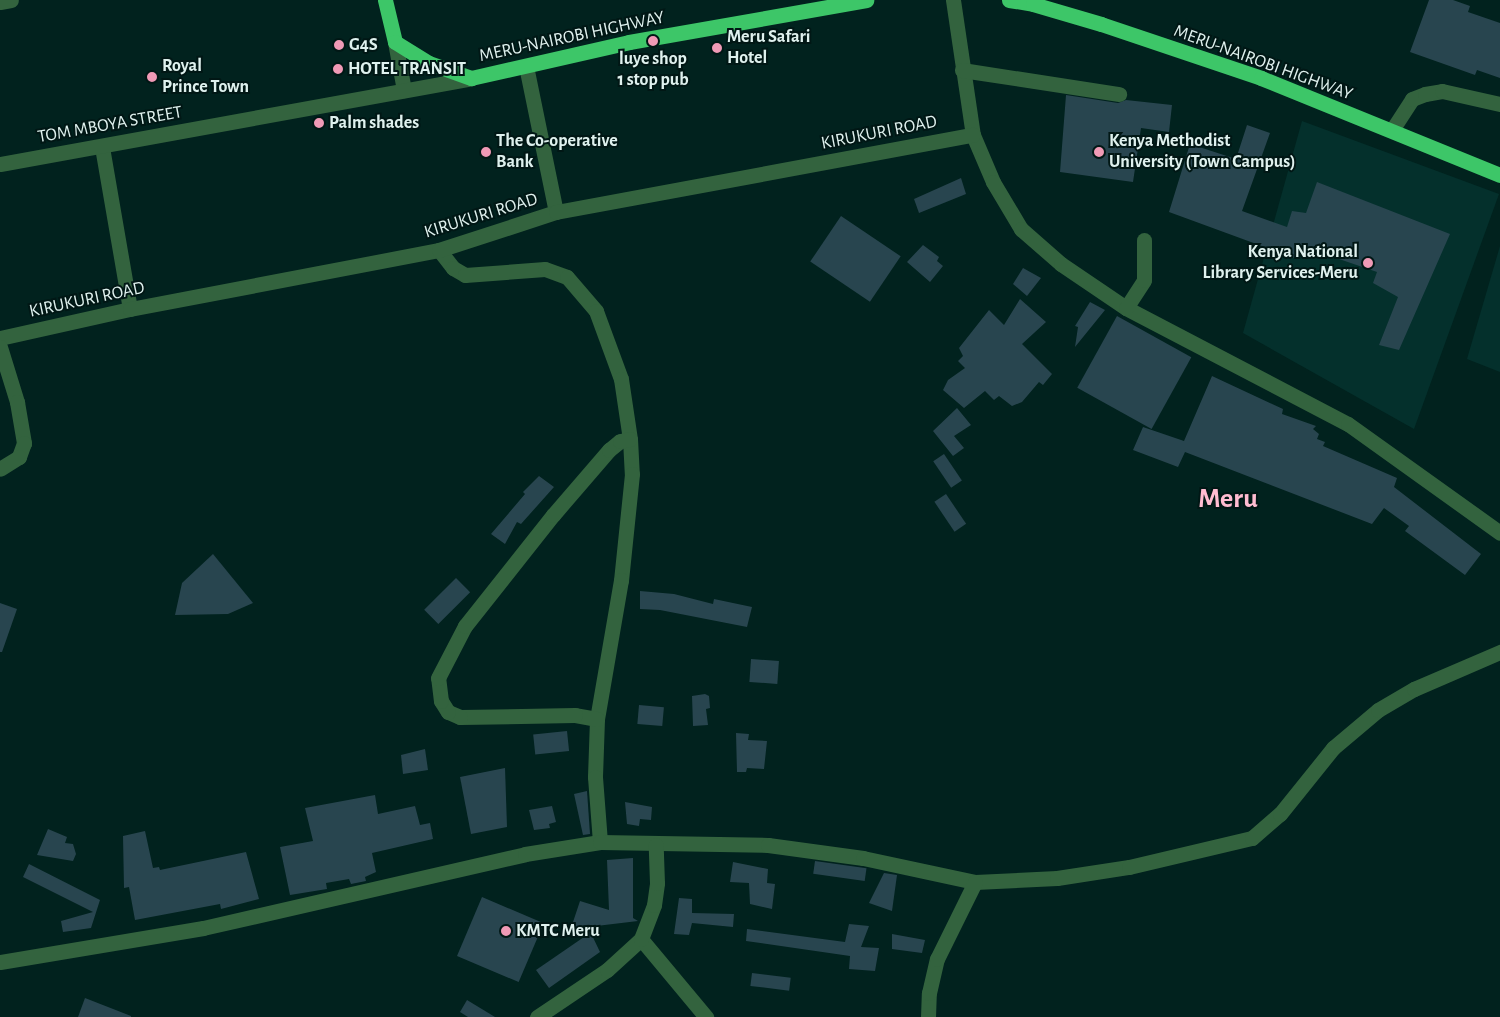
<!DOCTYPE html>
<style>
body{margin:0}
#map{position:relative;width:1500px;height:1017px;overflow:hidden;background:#01221e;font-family:"Alegreya Sans",sans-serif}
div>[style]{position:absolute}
.built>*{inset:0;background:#04302c}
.building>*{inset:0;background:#28454f;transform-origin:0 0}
.minor>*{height:15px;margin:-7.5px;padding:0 7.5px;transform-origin:7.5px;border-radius:7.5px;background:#33633e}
.highway>*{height:15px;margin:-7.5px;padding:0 7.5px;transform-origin:7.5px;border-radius:7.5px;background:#3dc668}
.dots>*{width:14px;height:14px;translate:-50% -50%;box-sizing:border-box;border:2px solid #011715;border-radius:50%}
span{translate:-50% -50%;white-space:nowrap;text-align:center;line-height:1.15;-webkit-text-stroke:4px #011715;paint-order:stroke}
.street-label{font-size:18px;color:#dff1ee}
.poi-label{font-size:18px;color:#dff1ee;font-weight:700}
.left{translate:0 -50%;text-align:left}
.right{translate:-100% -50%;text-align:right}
.town-label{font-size:28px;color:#ffbcd1;font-weight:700}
</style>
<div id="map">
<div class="built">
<div style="clip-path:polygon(1302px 121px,1499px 194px,1414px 429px,1243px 333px)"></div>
<div style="clip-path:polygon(1500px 246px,1500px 372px,1467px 359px)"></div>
</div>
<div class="building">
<div style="clip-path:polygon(1429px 0,1453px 0,1470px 6px,1468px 12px,1500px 23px,1500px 78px,1477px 70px,1475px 75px,1410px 52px)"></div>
<div style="clip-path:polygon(1066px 95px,1118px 103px,1126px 100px,1172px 105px,1169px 132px,1141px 128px,1133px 182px,1060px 172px)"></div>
<div style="clip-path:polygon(1247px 125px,1270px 133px,1242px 211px,1287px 227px,1292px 211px,1306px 213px,1317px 182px,1450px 234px,1399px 350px,1379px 345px,1398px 297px,1373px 283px,1377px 272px,1304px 247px,1297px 259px,1169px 212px,1190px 144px,1236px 159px)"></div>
<div style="clip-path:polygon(961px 178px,966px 194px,919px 213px,914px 199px)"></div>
<div style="left:841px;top:216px;width:72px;height:55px;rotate:34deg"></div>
<div style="clip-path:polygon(923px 245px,939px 257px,937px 261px,943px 266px,930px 282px,907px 262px)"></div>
<div style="clip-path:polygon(1023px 268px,1041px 278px,1027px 296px,1013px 284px)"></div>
<div style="clip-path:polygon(1020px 299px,1046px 322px,1022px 344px,1052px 374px,1043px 385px,1039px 382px,1022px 402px,1012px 406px,999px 396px,994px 400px,985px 391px,964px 408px,943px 390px,948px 380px,965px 368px,958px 361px,963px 356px,959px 348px,989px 310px,1004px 325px)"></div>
<div style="clip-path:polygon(1090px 302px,1105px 310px,1075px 347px,1078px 327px,1075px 326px)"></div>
<div style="left:1117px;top:316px;width:85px;height:82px;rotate:29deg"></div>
<div style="clip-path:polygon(1212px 376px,1283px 409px,1282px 414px,1316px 426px,1313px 429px,1319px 434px,1317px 439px,1325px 442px,1323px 446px,1397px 478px,1394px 487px,1481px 554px,1465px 575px,1405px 531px,1409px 526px,1384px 508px,1372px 524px,1185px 452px,1178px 467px,1133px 450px,1143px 427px,1184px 441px)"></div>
<div style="clip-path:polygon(957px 408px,971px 425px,954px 436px,964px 448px,953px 456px,933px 431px)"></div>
<div style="left:944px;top:454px;width:32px;height:13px;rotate:56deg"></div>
<div style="clip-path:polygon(539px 476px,554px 487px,521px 524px,517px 522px,505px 544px,491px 534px,525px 494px,523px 492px)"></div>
<div style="left:946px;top:494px;width:36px;height:14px;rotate:56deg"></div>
<div style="clip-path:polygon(213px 554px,253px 603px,228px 614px,175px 615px,182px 583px)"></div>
<div style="left:456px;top:578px;width:20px;height:45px;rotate:45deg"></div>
<div style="clip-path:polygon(640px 591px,674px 594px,713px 604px,714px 599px,752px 607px,747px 627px,660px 610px,640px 609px)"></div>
<div style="clip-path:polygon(0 603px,17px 609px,2px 652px,0 652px)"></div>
<div style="left:751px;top:659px;width:28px;height:23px;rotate:4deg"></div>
<div style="clip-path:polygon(705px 694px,709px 696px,710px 708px,706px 709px,708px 725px,693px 726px,692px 696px)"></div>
<div style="left:639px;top:705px;width:25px;height:19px;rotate:5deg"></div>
<div style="left:567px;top:731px;width:20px;height:34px;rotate:84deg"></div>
<div style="clip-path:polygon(736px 733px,749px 734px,748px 740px,767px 741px,764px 769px,747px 768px,746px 772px,737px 772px)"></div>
<div style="clip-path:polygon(425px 749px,428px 770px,403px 774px,401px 755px)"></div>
<div style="clip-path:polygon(505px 768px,507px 827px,471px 834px,460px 777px)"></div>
<div style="clip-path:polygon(587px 791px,590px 834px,583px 835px,574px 794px)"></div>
<div style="clip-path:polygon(375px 795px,378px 814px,415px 806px,420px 825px,430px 823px,433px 839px,372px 853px,376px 872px,365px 877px,366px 881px,351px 884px,349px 879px,326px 883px,327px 889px,290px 895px,280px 847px,313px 841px,305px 808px)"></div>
<div style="clip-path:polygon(625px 802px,652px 807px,651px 820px,640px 819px,639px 826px,627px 824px)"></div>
<div style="clip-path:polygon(552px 806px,556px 822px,549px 824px,550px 828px,534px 830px,529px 810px)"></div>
<div style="clip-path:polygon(48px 829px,67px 837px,65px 843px,73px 844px,76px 854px,73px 861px,37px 855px)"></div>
<div style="clip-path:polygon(145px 831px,153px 868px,159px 867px,160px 870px,246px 852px,259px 899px,221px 909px,220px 904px,135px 920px,129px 887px,124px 888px,123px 836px)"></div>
<div style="clip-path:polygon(633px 858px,633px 918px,638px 921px,588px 927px,600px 952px,549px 988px,536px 970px,584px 937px,569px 934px,580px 901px,609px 910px,607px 860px)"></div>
<div style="left:815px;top:861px;width:52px;height:13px;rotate:8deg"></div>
<div style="clip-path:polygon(733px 862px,768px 869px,767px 883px,775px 884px,772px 909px,750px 904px,749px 883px,730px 882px)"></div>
<div style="clip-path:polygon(29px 864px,100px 900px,91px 928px,63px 932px,61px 921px,93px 912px,23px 877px)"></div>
<div style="clip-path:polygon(884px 873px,897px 875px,892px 911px,869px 903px)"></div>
<div style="left:482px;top:897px;width:67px;height:64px;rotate:23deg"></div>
<div style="clip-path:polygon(679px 898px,692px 899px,692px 913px,734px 914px,733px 927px,692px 923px,689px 935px,674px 934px)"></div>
<div style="clip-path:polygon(849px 924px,869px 926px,861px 947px,879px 948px,875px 971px,849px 969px,850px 956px,746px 941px,747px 929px,845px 942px)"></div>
<div style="clip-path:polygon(892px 934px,925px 940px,922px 953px,892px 949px)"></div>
<div style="left:752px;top:973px;width:39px;height:13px;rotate:7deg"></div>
<div style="clip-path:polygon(85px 998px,131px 1016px,131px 1017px,78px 1017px)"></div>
<div style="clip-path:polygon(467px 1000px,495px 1017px,468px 1017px,460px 1012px)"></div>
</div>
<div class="minor">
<div style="left:953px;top:0;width:136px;rotate:81.6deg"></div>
<div style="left:973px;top:135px;width:51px;rotate:66.9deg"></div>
<div style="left:993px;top:182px;width:55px;rotate:59.2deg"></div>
<div style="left:1021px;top:229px;width:53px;rotate:41.2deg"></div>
<div style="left:1061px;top:264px;width:78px;rotate:34.1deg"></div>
<div style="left:1126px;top:308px;width:250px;rotate:27.6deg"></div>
<div style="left:1348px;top:424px;width:187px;rotate:35.6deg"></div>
<div style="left:0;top:2px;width:11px;rotate:-10deg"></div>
<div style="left:395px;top:42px;width:49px;rotate:79.4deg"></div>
<div style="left:526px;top:66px;width:149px;rotate:78.4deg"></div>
<div style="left:962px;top:70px;width:159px;rotate:8.7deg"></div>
<div style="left:1392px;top:130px;width:37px;rotate:-57deg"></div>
<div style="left:1412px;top:99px;width:14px;rotate:-21deg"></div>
<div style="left:1425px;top:94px;width:17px;rotate:-10deg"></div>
<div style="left:1442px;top:91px;width:59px;rotate:12.6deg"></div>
<div style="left:102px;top:147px;width:164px;rotate:80.2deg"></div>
<div style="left:0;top:164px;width:479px;rotate:-10.3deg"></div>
<div style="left:439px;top:250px;width:23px;rotate:52deg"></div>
<div style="left:453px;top:268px;width:14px;rotate:30deg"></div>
<div style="left:465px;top:275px;width:80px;rotate:-4.3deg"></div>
<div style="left:545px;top:269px;width:23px;rotate:20deg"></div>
<div style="left:567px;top:277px;width:45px;rotate:49.5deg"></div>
<div style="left:596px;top:311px;width:72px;rotate:69.8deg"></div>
<div style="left:621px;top:379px;width:61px;rotate:81.5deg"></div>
<div style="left:630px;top:439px;width:35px;rotate:87deg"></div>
<div style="left:632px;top:474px;width:107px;rotate:95.9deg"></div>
<div style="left:621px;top:580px;width:141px;rotate:99.8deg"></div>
<div style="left:597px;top:719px;width:58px;rotate:92deg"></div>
<div style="left:595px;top:777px;width:65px;rotate:85.6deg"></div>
<div style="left:1126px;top:308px;width:33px;rotate:-57deg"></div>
<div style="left:1144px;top:280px;width:40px;rotate:-90deg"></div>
<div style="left:0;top:338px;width:133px;rotate:-12.6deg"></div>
<div style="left:130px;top:309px;width:315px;rotate:-10.8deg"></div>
<div style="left:439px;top:250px;width:123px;rotate:-18deg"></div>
<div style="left:556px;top:212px;width:424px;rotate:-10.5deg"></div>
<div style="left:0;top:347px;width:58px;rotate:72.8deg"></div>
<div style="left:17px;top:402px;width:42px;rotate:80.3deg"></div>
<div style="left:24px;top:443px;width:15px;rotate:110deg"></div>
<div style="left:19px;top:457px;width:22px;rotate:148deg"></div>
<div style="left:597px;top:719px;width:22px;rotate:-170deg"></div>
<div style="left:575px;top:715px;width:115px;rotate:179deg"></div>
<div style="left:460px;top:717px;width:13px;rotate:-157deg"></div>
<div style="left:448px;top:712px;width:13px;rotate:-122deg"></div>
<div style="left:441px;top:701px;width:23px;rotate:-97deg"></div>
<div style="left:438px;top:678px;width:59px;rotate:-62.6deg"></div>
<div style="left:465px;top:626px;width:142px;rotate:-51.6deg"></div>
<div style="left:553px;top:515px;width:86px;rotate:-49.3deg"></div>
<div style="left:609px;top:450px;width:14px;rotate:-39deg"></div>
<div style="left:620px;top:441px;width:10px;rotate:-11deg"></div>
<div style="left:641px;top:939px;width:102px;rotate:50.2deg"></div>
<div style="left:0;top:962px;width:206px;rotate:-9.5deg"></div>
<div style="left:203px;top:928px;width:330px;rotate:-12.9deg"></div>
<div style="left:525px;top:854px;width:76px;rotate:-9.1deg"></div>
<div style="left:600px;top:842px;width:168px;rotate:1deg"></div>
<div style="left:768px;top:845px;width:96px;rotate:7.8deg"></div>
<div style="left:863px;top:858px;width:115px;rotate:12.1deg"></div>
<div style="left:975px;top:882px;width:82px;rotate:-2.8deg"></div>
<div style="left:1057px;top:878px;width:73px;rotate:-8.7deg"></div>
<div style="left:1129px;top:867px;width:126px;rotate:-13.3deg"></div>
<div style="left:1252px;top:838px;width:37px;rotate:-41deg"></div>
<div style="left:1280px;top:814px;width:85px;rotate:-51.2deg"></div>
<div style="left:1333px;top:748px;width:59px;rotate:-40.2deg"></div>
<div style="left:1378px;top:710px;width:42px;rotate:-30.3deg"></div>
<div style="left:1414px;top:689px;width:94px;rotate:-23.3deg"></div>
<div style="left:537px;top:1017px;width:84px;rotate:-33.9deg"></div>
<div style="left:607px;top:970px;width:46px;rotate:-42.4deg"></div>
<div style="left:641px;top:939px;width:36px;rotate:-69deg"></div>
<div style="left:654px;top:905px;width:22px;rotate:-82deg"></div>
<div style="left:657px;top:883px;width:38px;rotate:-92deg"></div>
<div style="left:928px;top:1017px;width:24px;rotate:-88deg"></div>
<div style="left:929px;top:993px;width:35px;rotate:-77deg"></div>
<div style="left:937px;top:959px;width:86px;rotate:-63.7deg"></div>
</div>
<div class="highway">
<div style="left:385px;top:0;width:43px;rotate:76.6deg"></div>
<div style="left:395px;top:42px;width:40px;rotate:32deg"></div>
<div style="left:429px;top:63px;width:45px;rotate:19.7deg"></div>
<div style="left:471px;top:78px;width:162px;rotate:-12.8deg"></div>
<div style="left:629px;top:42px;width:241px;rotate:-10deg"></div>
<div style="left:1009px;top:0;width:24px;rotate:9deg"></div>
<div style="left:1033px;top:4px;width:71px;rotate:16.4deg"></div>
<div style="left:1101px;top:24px;width:169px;rotate:18.6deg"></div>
<div style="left:1261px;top:78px;width:258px;rotate:22.1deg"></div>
</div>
<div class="dots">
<div style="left:653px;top:41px;background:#f09ab6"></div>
<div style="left:339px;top:45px;background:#f09ab6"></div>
<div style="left:717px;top:48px;background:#f09ab6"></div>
<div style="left:338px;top:69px;background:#f09ab6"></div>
<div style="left:152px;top:77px;background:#f09ab6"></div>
<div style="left:319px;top:123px;background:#f09ab6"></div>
<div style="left:486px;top:152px;background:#f09ab6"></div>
<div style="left:1099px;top:152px;background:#f09ab6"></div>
<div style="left:1368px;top:263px;background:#f09ab6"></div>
<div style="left:506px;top:931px;background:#f09ab6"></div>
</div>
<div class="street-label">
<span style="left:572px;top:37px;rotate:-12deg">MERU-NAIROBI HIGHWAY</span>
<span style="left:1263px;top:63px;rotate:20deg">MERU-NAIROBI HIGHWAY</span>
<span style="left:110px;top:125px;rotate:-10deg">TOM MBOYA STREET</span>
<span style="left:879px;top:133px;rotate:-11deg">KIRUKURI ROAD</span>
<span style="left:481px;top:216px;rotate:-17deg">KIRUKURI ROAD</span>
<span style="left:87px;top:300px;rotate:-12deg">KIRUKURI ROAD</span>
</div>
<div class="poi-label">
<span class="left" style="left:727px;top:48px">Meru Safari<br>Hotel</span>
<span class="left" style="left:349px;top:45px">G4S</span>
<span style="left:653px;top:70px">luye shop<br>1 stop pub</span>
<span class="left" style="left:162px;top:77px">Royal<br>Prince Town</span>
<span class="left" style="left:348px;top:69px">HOTEL TRANSIT</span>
<span class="left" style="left:329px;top:123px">Palm shades</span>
<span class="left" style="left:496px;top:152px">The Co-operative<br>Bank</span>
<span class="left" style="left:1109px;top:152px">Kenya Methodist<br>University (Town Campus)</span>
<span class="right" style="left:1358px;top:263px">Kenya National<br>Library Services-Meru</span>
<span class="left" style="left:516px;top:931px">KMTC Meru</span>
</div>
<div class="town-label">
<span style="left:1228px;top:499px">Meru</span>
</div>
</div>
